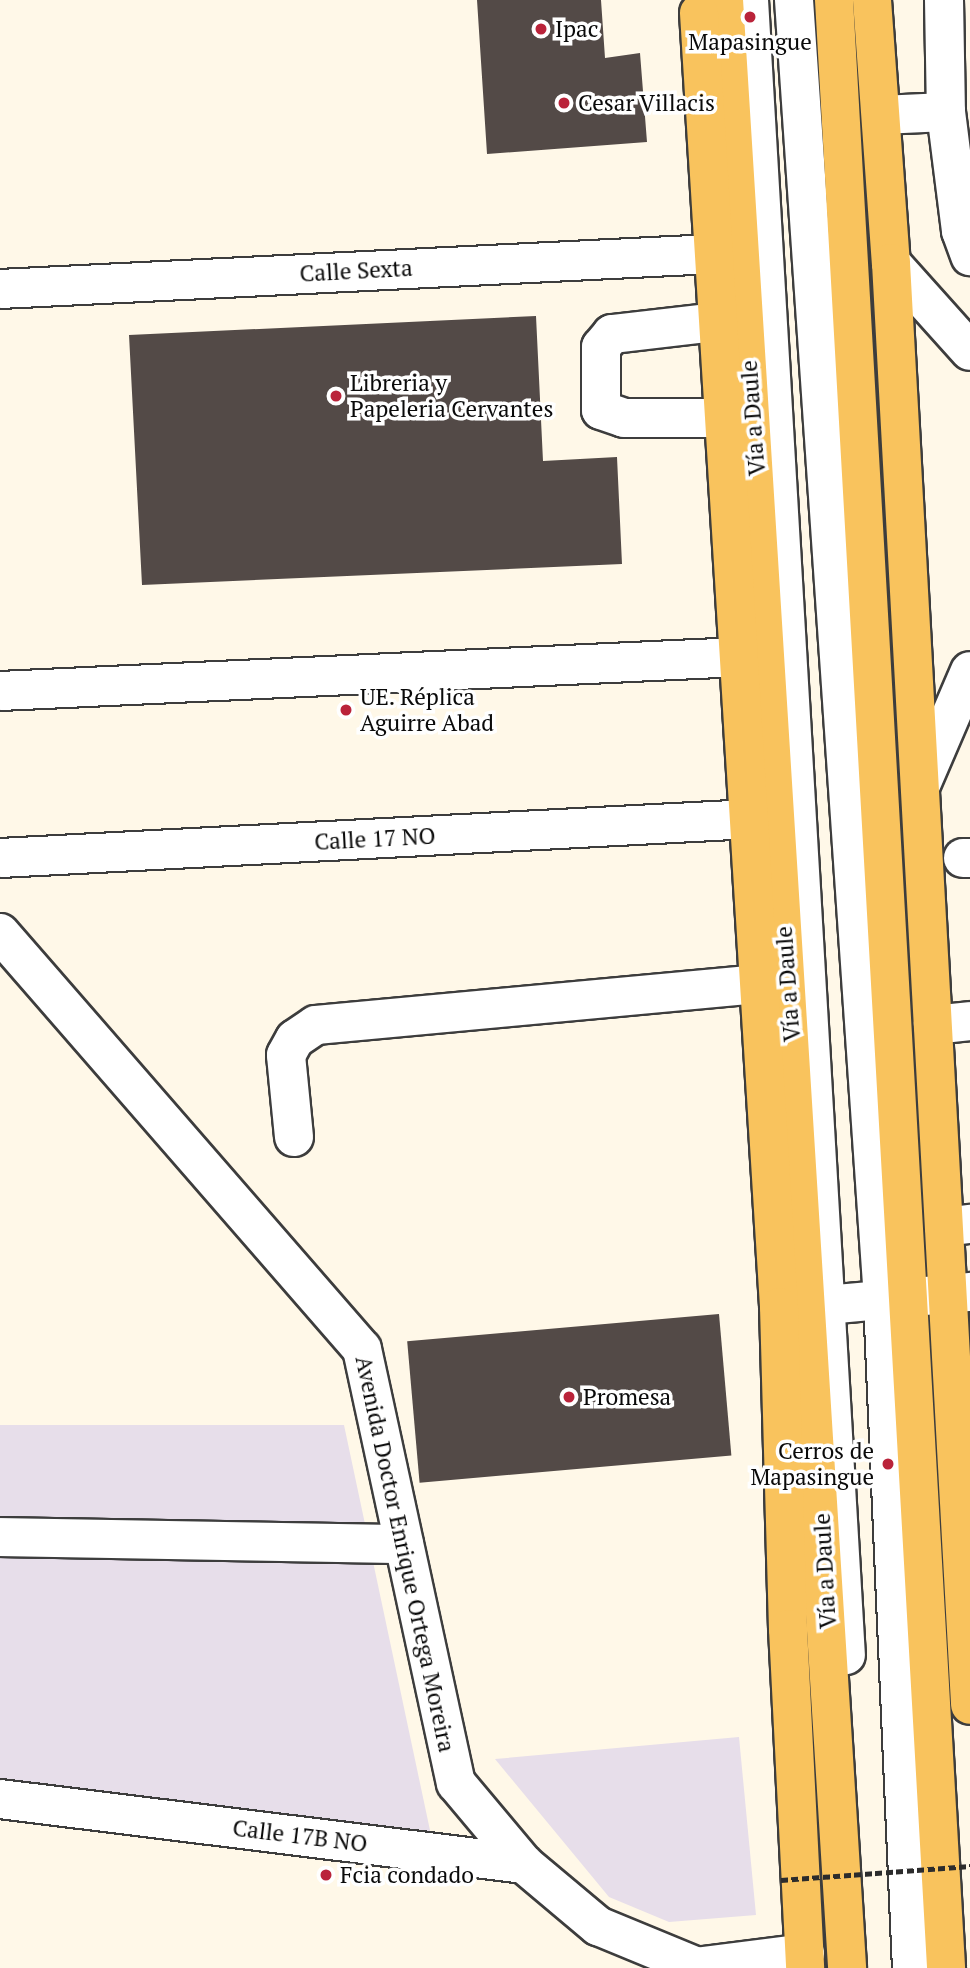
<!DOCTYPE html>
<meta charset="utf-8">
<style>
body{margin:0}
#map{position:relative;width:970px;height:1968px;overflow:hidden;background:#fff8e8;font-family:"PT Serif",serif}
div>[style]{position:absolute}
.industrial>*{inset:0;background:#e7deea}
.building>*{inset:0;background:#534a47;transform-origin:0 0}
.roads{filter:drop-shadow(2px 0 #3d3d3d) drop-shadow(-2px 0 #3d3d3d) drop-shadow(0 2px #3d3d3d) drop-shadow(0 -2px #3d3d3d)}
.minor>*{height:38px;margin:-19px;padding:0 19px;transform-origin:19px;border-radius:19px;background:#fff}
.major>*{height:38px;margin:-19px;padding:0 19px;transform-origin:19px;border-radius:19px;background:#f9c35d}
.path-bridge>*{height:4.5px;margin-top:-2.25px;transform-origin:0;background:repeating-linear-gradient(90deg,#2c2c2c 0 7px,transparent 0 10.5px)}
.dots>*{width:19px;height:19px;translate:-50% -50%;box-sizing:border-box;border:4px solid #fff;border-radius:50%}
span{translate:-50% -50%;white-space:nowrap;text-align:center;line-height:1.15;-webkit-text-stroke:7px #fff;paint-order:stroke}
.poi-label{font-size:23px;color:#0a0a0a}
.left{translate:0 -50%;text-align:left}
.right{translate:-100% -50%;text-align:right}
.street-label{font-size:23px;color:#0a0a0a}
</style>
<div id="map">
<div class="industrial">
<div style="clip-path:polygon(0 1425px,344px 1425px,431px 1835px,0 1779px)"></div>
<div style="clip-path:polygon(739px 1737px,756px 1915px,669px 1922px,609px 1897px,495px 1759px)"></div>
</div>
<div class="building">
<div style="clip-path:polygon(477px 0,601px 0,605px 58px,640px 53px,647px 142px,487px 154px)"></div>
<div style="clip-path:polygon(536px 316px,543px 461px,617px 457px,622px 564px,142px 585px,129px 335px)"></div>
<div style="left:719px;top:1314px;width:142px;height:313px;rotate:85deg"></div>
</div>
<div class="roads">
<div class="minor">
<div style="left:749px;top:0;width:1658px;rotate:86.65deg"></div>
<div style="left:794px;top:0;width:1302px;rotate:86.08deg"></div>
<div style="left:883px;top:1299px;width:670px;rotate:87.52deg"></div>
<div style="left:944px;top:0;width:112px;rotate:89deg"></div>
<div style="left:881px;top:115px;width:65px;rotate:-2.6deg"></div>
<div style="left:946px;top:112px;width:120px;rotate:82.8deg"></div>
<div style="left:961px;top:231px;width:27px;rotate:70deg"></div>
<div style="left:891px;top:263px;width:118px;rotate:48.1deg"></div>
<div style="left:0;top:289px;width:713px;rotate:-2.81deg"></div>
<div style="left:716px;top:322px;width:105px;rotate:173.4deg"></div>
<div style="left:612px;top:334px;width:17px;rotate:130deg"></div>
<div style="left:601px;top:347px;width:63px;rotate:90deg"></div>
<div style="left:601px;top:410px;width:24px;rotate:19deg"></div>
<div style="left:624px;top:418px;width:99px"></div>
<div style="left:0;top:691px;width:741px;rotate:-2.63deg"></div>
<div style="left:920px;top:787px;width:126px;rotate:-66.7deg"></div>
<div style="left:0;top:858px;width:752px;rotate:-2.97deg"></div>
<div style="left:963px;top:858px;width:7px"></div>
<div style="left:0;top:933px;width:551px;rotate:48.97deg"></div>
<div style="left:362px;top:1349px;width:444px;rotate:77.8deg"></div>
<div style="left:456px;top:1783px;width:106px;rotate:50deg"></div>
<div style="left:524px;top:1864px;width:97px;rotate:40deg"></div>
<div style="left:598px;top:1926px;width:105px;rotate:22.4deg"></div>
<div style="left:933px;top:1025px;width:37px;rotate:-6deg"></div>
<div style="left:294px;top:1137px;width:82px;rotate:-95.6deg"></div>
<div style="left:286px;top:1055px;width:18px;rotate:-61deg"></div>
<div style="left:295px;top:1039px;width:25px;rotate:-34deg"></div>
<div style="left:316px;top:1025px;width:446px;rotate:-5.3deg"></div>
<div style="left:944px;top:1227px;width:26px;rotate:-7deg"></div>
<div style="left:826px;top:1305px;width:145px;rotate:-5.2deg"></div>
<div style="left:0;top:1537px;width:404px;rotate:1deg"></div>
<div style="left:0;top:1799px;width:528px;rotate:7.07deg"></div>
<div style="left:687px;top:1968px;width:119px;rotate:-7.2deg"></div>
</div>
<div class="major">
<div style="left:724px;top:0;width:1972px;rotate:86.42deg"></div>
<div style="left:834px;top:0;width:1971px;rotate:86.74deg"></div>
<div style="left:872px;top:0;width:264px;rotate:85.9deg"></div>
<div style="left:891px;top:263px;width:1444px;rotate:86.86deg"></div>
<div style="left:699px;top:13px;width:1296px;rotate:86.46deg"></div>
<div style="left:779px;top:1307px;width:322px;rotate:88.4deg"></div>
<div style="left:788px;top:1629px;width:339px;rotate:87.1deg"></div>
</div>
</div>
<div class="path-bridge">
<div style="left:781px;top:1880px;width:190px;rotate:-4.2deg"></div>
</div>
<div class="dots">
<div style="left:750px;top:17px;background:#ba233a"></div>
<div style="left:541px;top:29px;background:#ba233a"></div>
<div style="left:564px;top:103px;background:#ba233a"></div>
<div style="left:336px;top:396px;background:#ba233a"></div>
<div style="left:346px;top:710px;background:#ba233a"></div>
<div style="left:569px;top:1397px;background:#ba233a"></div>
<div style="left:888px;top:1464px;background:#ba233a"></div>
<div style="left:326px;top:1875px;background:#ba233a"></div>
</div>
<div class="poi-label">
<span class="left" style="left:555px;top:29px">Ipac</span>
<span style="left:750px;top:42px">Mapasingue</span>
<span class="left" style="left:578px;top:103px">Cesar Villacis</span>
<span class="left" style="left:350px;top:396px">Libreria y<br>Papeleria Cervantes</span>
<span class="left" style="left:360px;top:710px">UE. Réplica<br>Aguirre Abad</span>
<span class="left" style="left:583px;top:1397px">Promesa</span>
<span class="right" style="left:874px;top:1464px">Cerros de<br>Mapasingue</span>
<span class="left" style="left:340px;top:1875px">Fcia condado</span>
</div>
<div class="street-label">
<span style="left:356px;top:271px;rotate:-3deg">Calle Sexta</span>
<span style="left:753px;top:418px;rotate:-94deg">Vía a Daule</span>
<span style="left:375px;top:839px;rotate:-3deg">Calle 17 NO</span>
<span style="left:788px;top:984px;rotate:-94deg">Vía a Daule</span>
<span style="left:405px;top:1554px;rotate:78deg">Avenida Doctor Enrique Ortega Moreira</span>
<span style="left:825px;top:1571px;rotate:-93deg">Vía a Daule</span>
<span style="left:300px;top:1836px;rotate:7deg">Calle 17B NO</span>
</div>
</div>
